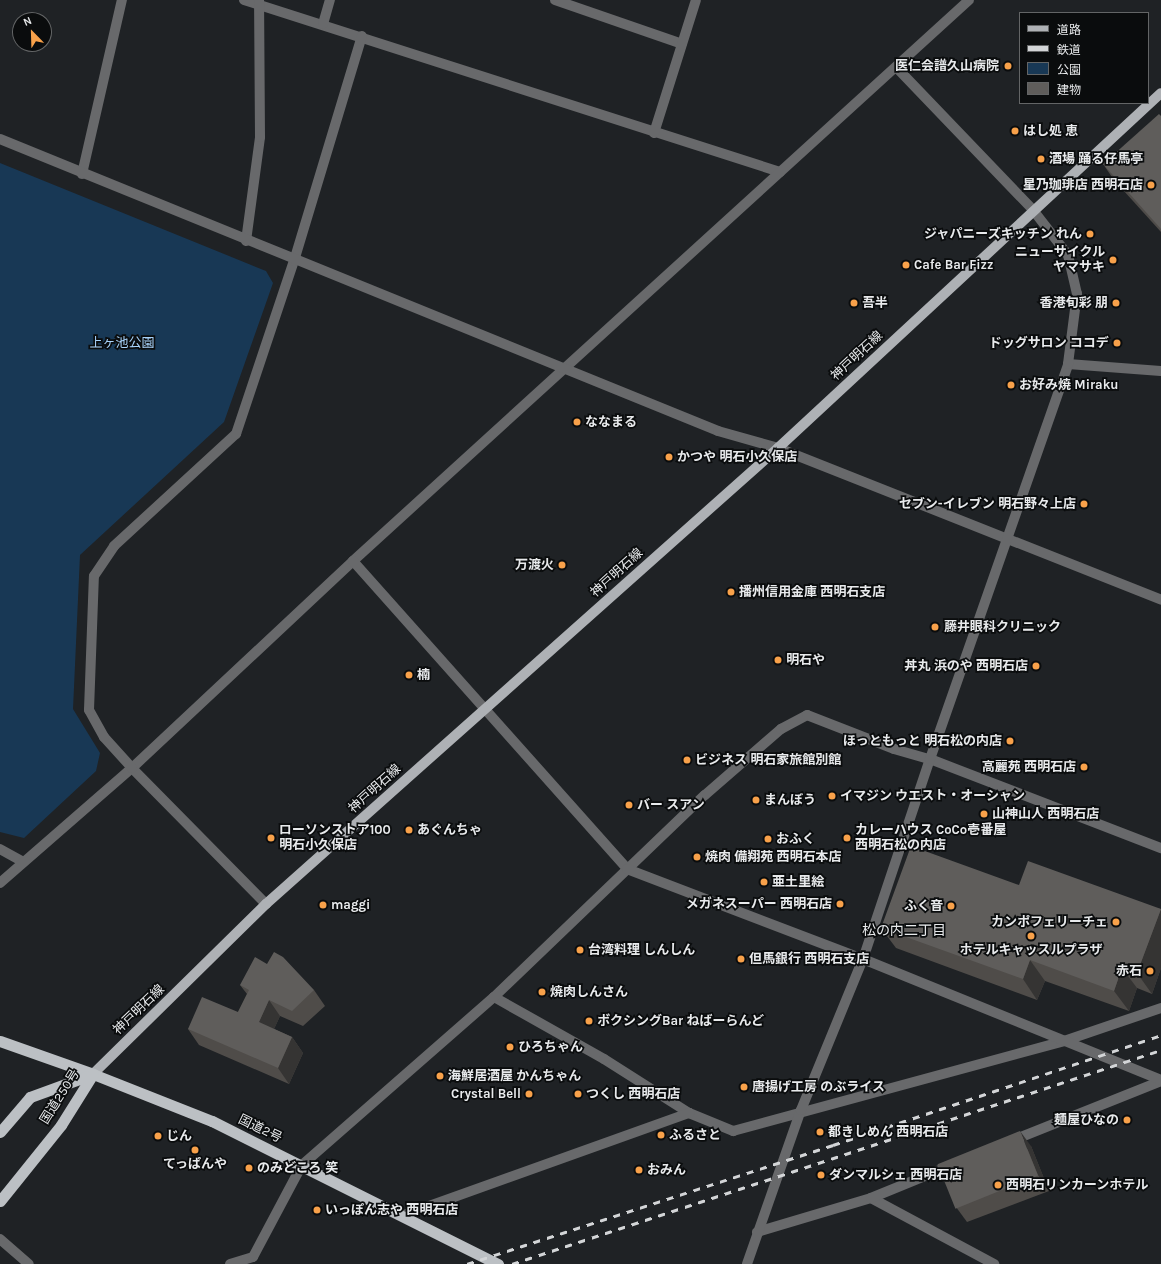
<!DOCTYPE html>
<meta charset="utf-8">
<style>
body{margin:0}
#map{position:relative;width:1161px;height:1264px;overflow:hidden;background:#1f2225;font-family:Karla,"Noto Sans JP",sans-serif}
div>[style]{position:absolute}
.green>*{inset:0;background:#183855}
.minor>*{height:10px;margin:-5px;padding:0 5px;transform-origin:5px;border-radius:5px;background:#68696b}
.tertiary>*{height:10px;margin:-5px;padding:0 5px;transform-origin:5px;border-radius:5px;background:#68696b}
.primary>*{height:10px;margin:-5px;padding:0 5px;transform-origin:5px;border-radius:5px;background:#aeb1b5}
.trunk>*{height:11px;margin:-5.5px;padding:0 5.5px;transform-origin:5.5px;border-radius:5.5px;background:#bcc0c4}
.rail>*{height:3px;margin-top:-1.5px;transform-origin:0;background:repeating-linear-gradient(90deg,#d3d5d7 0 7px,transparent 0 14px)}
.wall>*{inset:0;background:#4f4c49}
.shaded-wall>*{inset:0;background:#353433}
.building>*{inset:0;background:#5f5d5b;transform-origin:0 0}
.dots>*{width:11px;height:11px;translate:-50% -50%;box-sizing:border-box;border:2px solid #0a0c0d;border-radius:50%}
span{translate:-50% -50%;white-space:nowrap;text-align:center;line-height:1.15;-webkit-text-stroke:3.5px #0a0c0d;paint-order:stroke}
.poi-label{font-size:13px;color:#e8eaec;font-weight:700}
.right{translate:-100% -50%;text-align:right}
.left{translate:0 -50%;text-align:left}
.park-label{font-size:13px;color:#a8d3fb}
.street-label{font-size:13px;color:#e8eaec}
.neighbourhood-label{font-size:14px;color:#e8eaec}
.legend{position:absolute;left:1019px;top:12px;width:130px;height:92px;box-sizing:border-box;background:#0a0c0d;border:1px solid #636566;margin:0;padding:5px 7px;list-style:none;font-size:12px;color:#e8eaec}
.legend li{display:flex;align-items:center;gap:8px;height:20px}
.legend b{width:20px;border:1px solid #636566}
.north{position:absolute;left:12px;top:12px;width:40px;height:40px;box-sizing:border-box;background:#0a0c0d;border:1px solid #636566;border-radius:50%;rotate:337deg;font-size:11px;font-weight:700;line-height:16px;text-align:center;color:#e8eaec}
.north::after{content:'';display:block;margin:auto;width:14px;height:18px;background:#f8a14a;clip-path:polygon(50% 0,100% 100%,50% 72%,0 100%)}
</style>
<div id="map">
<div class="green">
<div style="clip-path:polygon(0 163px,266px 271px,273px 283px,224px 422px,80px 555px,73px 709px,100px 753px,96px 771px,24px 838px,0 832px)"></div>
</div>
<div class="minor">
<div style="left:244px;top:0;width:563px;rotate:17.79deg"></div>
<div style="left:555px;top:0;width:134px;rotate:19.1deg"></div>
<div style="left:323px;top:24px;width:25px;rotate:-74deg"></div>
<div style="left:896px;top:67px;width:198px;rotate:46.2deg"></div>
<div style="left:654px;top:133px;width:139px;rotate:-72.5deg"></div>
<div style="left:82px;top:174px;width:179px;rotate:-77.1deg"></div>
<div style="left:246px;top:241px;width:105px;rotate:-82.3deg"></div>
<div style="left:260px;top:137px;width:137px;rotate:-90.4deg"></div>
<div style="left:1068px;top:364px;width:93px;rotate:4.3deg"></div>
<div style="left:353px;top:561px;width:833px;rotate:-42.32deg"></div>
<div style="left:0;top:849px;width:26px;rotate:29deg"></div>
<div style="left:0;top:883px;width:175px;rotate:-41.1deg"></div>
<div style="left:132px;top:768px;width:303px;rotate:-43.1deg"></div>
<div style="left:353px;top:561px;width:412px;rotate:48.3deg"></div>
<div style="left:266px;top:904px;width:191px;rotate:-134.6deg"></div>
<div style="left:132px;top:768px;width:42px;rotate:-132.1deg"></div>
<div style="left:104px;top:737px;width:31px;rotate:-119deg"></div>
<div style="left:89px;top:710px;width:134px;rotate:-87.9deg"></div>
<div style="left:94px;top:576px;width:36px;rotate:-56deg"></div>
<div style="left:114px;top:546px;width:166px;rotate:-42.6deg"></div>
<div style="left:236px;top:434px;width:182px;rotate:-71.5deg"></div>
<div style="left:294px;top:261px;width:235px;rotate:-73.2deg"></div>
<div style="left:494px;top:997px;width:126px;rotate:29.4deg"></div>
<div style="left:604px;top:1059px;width:101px;rotate:32.4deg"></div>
<div style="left:689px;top:1113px;width:48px;rotate:22.2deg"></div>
<div style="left:733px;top:1131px;width:343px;rotate:-15.2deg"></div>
<div style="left:1064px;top:1041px;width:102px;rotate:-18.8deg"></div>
<div style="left:1011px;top:1141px;width:162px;rotate:-21.8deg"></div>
<div style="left:871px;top:1198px;width:140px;rotate:28.2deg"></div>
<div style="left:404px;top:1215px;width:303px;rotate:-19.7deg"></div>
<div style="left:757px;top:1232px;width:119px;rotate:-16.6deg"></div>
<div style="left:871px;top:1198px;width:87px;rotate:-22.2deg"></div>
<div style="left:230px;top:1264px;width:24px;rotate:-17deg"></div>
<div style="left:253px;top:1257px;width:104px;rotate:-62deg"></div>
<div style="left:302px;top:1165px;width:255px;rotate:-41.2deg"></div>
<div style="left:494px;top:997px;width:292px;rotate:-43.8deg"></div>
<div style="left:705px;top:795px;width:101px;rotate:-41deg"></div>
<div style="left:781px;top:729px;width:30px;rotate:-28deg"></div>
<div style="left:807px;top:715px;width:93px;rotate:21.3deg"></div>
<div style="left:894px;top:749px;width:37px;rotate:16deg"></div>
<div style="left:930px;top:759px;width:248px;rotate:21.1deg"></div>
</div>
<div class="tertiary">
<div style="left:0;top:139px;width:775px;rotate:22.13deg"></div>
<div style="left:718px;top:431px;width:62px;rotate:15.8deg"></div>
<div style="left:778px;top:448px;width:412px;rotate:21.6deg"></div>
<div style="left:627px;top:869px;width:253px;rotate:20.9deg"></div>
<div style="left:863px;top:959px;width:322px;rotate:22.1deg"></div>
<div style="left:0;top:1239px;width:38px;rotate:41deg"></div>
<div style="left:747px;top:1264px;width:163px;rotate:-70.7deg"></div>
<div style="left:801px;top:1110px;width:163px;rotate:-67.7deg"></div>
<div style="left:863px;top:959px;width:211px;rotate:-71.5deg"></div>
<div style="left:930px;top:759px;width:418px;rotate:-70.7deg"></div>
<div style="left:1068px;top:364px;width:71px;rotate:-82.7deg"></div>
<div style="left:1077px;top:294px;width:40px;rotate:-103deg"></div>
<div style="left:1068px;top:255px;width:57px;rotate:-127.9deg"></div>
</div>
<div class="primary">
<div style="left:93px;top:1074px;width:243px;rotate:-44.5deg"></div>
<div style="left:266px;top:904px;width:686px;rotate:-41.69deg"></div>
<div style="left:778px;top:448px;width:522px;rotate:-42.83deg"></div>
</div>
<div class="trunk">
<div style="left:0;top:1041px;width:99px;rotate:19.5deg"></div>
<div style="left:93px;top:1074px;width:128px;rotate:21.6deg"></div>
<div style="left:212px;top:1121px;width:320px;rotate:26.6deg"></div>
<div style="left:0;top:1132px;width:46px;rotate:-49.4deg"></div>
<div style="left:30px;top:1097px;width:67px;rotate:-20.1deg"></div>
<div style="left:0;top:1201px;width:97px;rotate:-51.2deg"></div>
<div style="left:61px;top:1125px;width:60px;rotate:-57.9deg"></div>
</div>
<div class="rail">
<div style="left:467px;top:1264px;width:385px;rotate:-18deg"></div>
<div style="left:833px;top:1145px;width:346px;rotate:-18.5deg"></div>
<div style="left:512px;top:1264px;width:683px;rotate:-18.25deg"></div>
</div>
<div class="wall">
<div style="clip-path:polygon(1161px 116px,1161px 232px,1114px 180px,1103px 164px)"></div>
<div style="clip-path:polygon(1019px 885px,1161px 909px,1161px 968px,1152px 994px,1137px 988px,1129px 1011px,1045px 981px,1037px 1000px,896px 948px,881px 928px)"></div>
<div style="clip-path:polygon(240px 985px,314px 990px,325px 1006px,303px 1026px,280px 1016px,274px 1029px,292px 1037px,303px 1053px,289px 1084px,199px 1045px,188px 1029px,238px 1012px,247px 994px)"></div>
<div style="clip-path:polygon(1031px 1146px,1049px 1191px,967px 1222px,956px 1207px)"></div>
</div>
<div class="shaded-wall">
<div style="clip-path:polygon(1161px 909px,1161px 968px,1152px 994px,1137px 973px)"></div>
<div style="clip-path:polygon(1030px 960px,1045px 981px,1037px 1000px,1023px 979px)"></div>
<div style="clip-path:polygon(1122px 968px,1137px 988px,1129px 1011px,1114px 991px)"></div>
<div style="clip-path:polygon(269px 1000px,280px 1016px,270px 1038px,259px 1022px)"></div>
<div style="clip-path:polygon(292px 1037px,303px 1053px,289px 1084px,278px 1068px)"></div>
<div style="clip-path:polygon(1020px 1131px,1031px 1146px,1049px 1191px,1038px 1175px)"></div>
</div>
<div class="building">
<div style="clip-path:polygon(1159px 114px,1161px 116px,1161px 229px,1103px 164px)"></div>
<div style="clip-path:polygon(911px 846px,1019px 885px,1028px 861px,1161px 909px,1137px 973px,1122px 968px,1114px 991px,1030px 960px,1023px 979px,881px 928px)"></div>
<div style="clip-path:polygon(274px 952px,283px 957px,314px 990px,292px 1011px,269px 1000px,259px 1022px,292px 1037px,278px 1068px,188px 1029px,202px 997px,238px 1012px,249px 990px,240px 985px,255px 957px,267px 964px)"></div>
<div style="left:1020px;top:1131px;width:48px;height:89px;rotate:68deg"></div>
</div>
<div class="dots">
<div style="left:1008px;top:66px;background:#f8a14a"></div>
<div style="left:1015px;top:131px;background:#f8a14a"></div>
<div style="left:1041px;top:159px;background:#f8a14a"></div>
<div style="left:1151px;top:185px;background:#f8a14a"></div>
<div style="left:1090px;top:234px;background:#f8a14a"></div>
<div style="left:1113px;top:260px;background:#f8a14a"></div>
<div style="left:906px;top:265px;background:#f8a14a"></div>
<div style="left:854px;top:303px;background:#f8a14a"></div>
<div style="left:1116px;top:303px;background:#f8a14a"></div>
<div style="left:1117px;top:343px;background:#f8a14a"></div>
<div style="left:1011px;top:385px;background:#f8a14a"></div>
<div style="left:577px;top:422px;background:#f8a14a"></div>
<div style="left:669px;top:457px;background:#f8a14a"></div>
<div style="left:1084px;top:504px;background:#f8a14a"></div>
<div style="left:562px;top:565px;background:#f8a14a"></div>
<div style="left:731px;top:592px;background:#f8a14a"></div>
<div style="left:935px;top:627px;background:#f8a14a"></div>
<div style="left:778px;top:660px;background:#f8a14a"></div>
<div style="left:1036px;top:666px;background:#f8a14a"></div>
<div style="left:409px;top:675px;background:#f8a14a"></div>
<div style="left:1010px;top:741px;background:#f8a14a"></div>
<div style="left:687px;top:760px;background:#f8a14a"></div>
<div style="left:1084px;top:767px;background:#f8a14a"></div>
<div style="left:832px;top:796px;background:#f8a14a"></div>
<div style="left:756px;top:800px;background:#f8a14a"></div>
<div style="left:629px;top:805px;background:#f8a14a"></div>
<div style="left:984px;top:814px;background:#f8a14a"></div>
<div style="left:409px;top:830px;background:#f8a14a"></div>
<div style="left:271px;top:838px;background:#f8a14a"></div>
<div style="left:847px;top:838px;background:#f8a14a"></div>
<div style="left:768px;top:839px;background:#f8a14a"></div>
<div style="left:697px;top:857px;background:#f8a14a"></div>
<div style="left:764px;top:882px;background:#f8a14a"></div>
<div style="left:840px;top:904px;background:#f8a14a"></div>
<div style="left:323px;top:905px;background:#f8a14a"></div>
<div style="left:951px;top:906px;background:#f8a14a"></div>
<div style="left:1116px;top:922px;background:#f8a14a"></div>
<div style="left:1031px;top:936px;background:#f8a14a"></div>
<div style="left:580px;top:950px;background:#f8a14a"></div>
<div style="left:741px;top:959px;background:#f8a14a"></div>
<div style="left:1150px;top:971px;background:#f8a14a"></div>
<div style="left:542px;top:992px;background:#f8a14a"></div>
<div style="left:589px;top:1021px;background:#f8a14a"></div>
<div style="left:510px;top:1047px;background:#f8a14a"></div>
<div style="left:440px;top:1076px;background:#f8a14a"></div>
<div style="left:744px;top:1087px;background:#f8a14a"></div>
<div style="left:529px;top:1094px;background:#f8a14a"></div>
<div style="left:578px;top:1094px;background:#f8a14a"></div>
<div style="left:1127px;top:1120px;background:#f8a14a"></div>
<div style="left:820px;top:1132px;background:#f8a14a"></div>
<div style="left:661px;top:1135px;background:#f8a14a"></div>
<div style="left:158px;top:1136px;background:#f8a14a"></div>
<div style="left:195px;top:1150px;background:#f8a14a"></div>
<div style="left:249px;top:1168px;background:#f8a14a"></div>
<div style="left:639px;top:1170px;background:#f8a14a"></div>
<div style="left:821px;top:1175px;background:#f8a14a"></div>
<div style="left:998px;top:1185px;background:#f8a14a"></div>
<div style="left:317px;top:1210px;background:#f8a14a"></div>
</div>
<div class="poi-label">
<span class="right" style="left:999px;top:66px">医仁会譜久山病院</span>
<span class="left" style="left:1023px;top:131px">はし処 恵</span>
<span class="left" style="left:1049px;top:159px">酒場 踊る仔馬亭</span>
<span class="right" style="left:1143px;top:185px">星乃珈琲店 西明石店</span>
<span class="right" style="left:1082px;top:234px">ジャパニーズキッチン れん</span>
<span class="right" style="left:1105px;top:260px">ニューサイクル<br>ヤマサキ</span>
<span class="left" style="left:914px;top:265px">Cafe Bar Fizz</span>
<span class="left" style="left:862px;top:303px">吾半</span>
<span class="right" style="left:1108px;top:303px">香港旬彩 朋</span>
<span class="right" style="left:1109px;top:343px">ドッグサロン ココデ</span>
<span class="left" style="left:1019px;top:385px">お好み焼 Miraku</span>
<span class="left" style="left:585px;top:422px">ななまる</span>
<span class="left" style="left:677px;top:457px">かつや 明石小久保店</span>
<span class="right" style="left:1076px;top:504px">セブン-イレブン 明石野々上店</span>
<span class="right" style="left:554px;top:565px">万渡火</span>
<span class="left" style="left:739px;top:592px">播州信用金庫 西明石支店</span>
<span class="left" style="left:944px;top:627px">藤井眼科クリニック</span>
<span class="left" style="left:786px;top:660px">明石や</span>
<span class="right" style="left:1028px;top:666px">丼丸 浜のや 西明石店</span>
<span class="left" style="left:417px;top:675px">楠</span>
<span class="right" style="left:1002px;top:741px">ほっともっと 明石松の内店</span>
<span class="left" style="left:695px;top:760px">ビジネス 明石家旅館別館</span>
<span class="right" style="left:1076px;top:767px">高麗苑 西明石店</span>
<span class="left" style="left:840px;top:796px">イマジン ウエスト・オーシャン</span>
<span class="left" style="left:764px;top:800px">まんぼう</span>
<span class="left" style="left:637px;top:805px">バー スアン</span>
<span class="left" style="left:992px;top:814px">山神山人 西明石店</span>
<span class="left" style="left:417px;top:830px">あぐんちゃ</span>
<span class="left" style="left:279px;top:838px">ローソンストア100<br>明石小久保店</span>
<span class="left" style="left:855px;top:838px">カレーハウス CoCo壱番屋<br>西明石松の内店</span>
<span class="left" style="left:776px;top:839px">おふく</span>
<span class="left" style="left:705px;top:857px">焼肉 備翔苑 西明石本店</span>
<span class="left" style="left:772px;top:882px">亜土里絵</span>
<span class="right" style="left:832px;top:904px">メガネスーパー 西明石店</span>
<span class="left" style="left:331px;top:905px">maggi</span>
<span class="right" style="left:943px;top:906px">ふく音</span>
<span class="right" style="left:1108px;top:922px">カンポフェリーチェ</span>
<span class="left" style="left:588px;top:950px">台湾料理 しんしん</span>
<span style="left:1031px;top:950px">ホテルキャッスルプラザ</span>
<span class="left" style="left:749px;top:959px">但馬銀行 西明石支店</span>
<span class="right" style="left:1142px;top:971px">赤石</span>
<span class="left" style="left:550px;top:992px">焼肉しんさん</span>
<span class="left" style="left:597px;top:1021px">ボクシングBar ねばーらんど</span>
<span class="left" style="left:518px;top:1047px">ひろちゃん</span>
<span class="left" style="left:448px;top:1076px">海鮮居酒屋 かんちゃん</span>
<span class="left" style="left:752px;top:1087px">唐揚げ工房 のぶライス</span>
<span class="right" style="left:521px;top:1094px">Crystal Bell</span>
<span class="left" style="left:586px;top:1094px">つくし 西明石店</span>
<span class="right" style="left:1119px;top:1120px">麺屋ひなの</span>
<span class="left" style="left:828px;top:1132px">都きしめん 西明石店</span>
<span class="left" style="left:669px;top:1135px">ふるさと</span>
<span class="left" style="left:166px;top:1136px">じん</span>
<span style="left:195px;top:1164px">てっぱんや</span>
<span class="left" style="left:257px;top:1168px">のみどころ 笑</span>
<span class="left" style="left:647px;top:1170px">おみん</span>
<span class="left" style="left:829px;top:1175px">ダンマルシェ 西明石店</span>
<span class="left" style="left:1006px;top:1185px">西明石リンカーンホテル</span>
<span class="left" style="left:325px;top:1210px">いっぽん志や 西明石店</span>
</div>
<div class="park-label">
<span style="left:122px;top:343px">上ヶ池公園</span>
</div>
<div class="street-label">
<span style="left:857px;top:356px;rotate:-43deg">神戸明石線</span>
<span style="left:617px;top:573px;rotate:-42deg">神戸明石線</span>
<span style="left:375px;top:789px;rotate:-42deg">神戸明石線</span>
<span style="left:139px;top:1010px;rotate:-44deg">神戸明石線</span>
<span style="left:60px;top:1097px;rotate:-58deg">国道250号</span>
<span style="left:260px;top:1129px;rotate:26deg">国道2号</span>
</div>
<div class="neighbourhood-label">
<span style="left:904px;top:931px">松の内二丁目</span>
</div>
<ul class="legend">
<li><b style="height:5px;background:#aeb1b5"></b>道路</li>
<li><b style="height:5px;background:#d3d5d7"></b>鉄道</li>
<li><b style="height:11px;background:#183855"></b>公園</li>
<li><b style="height:11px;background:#5f5d5b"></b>建物</li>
</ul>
<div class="north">N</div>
</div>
